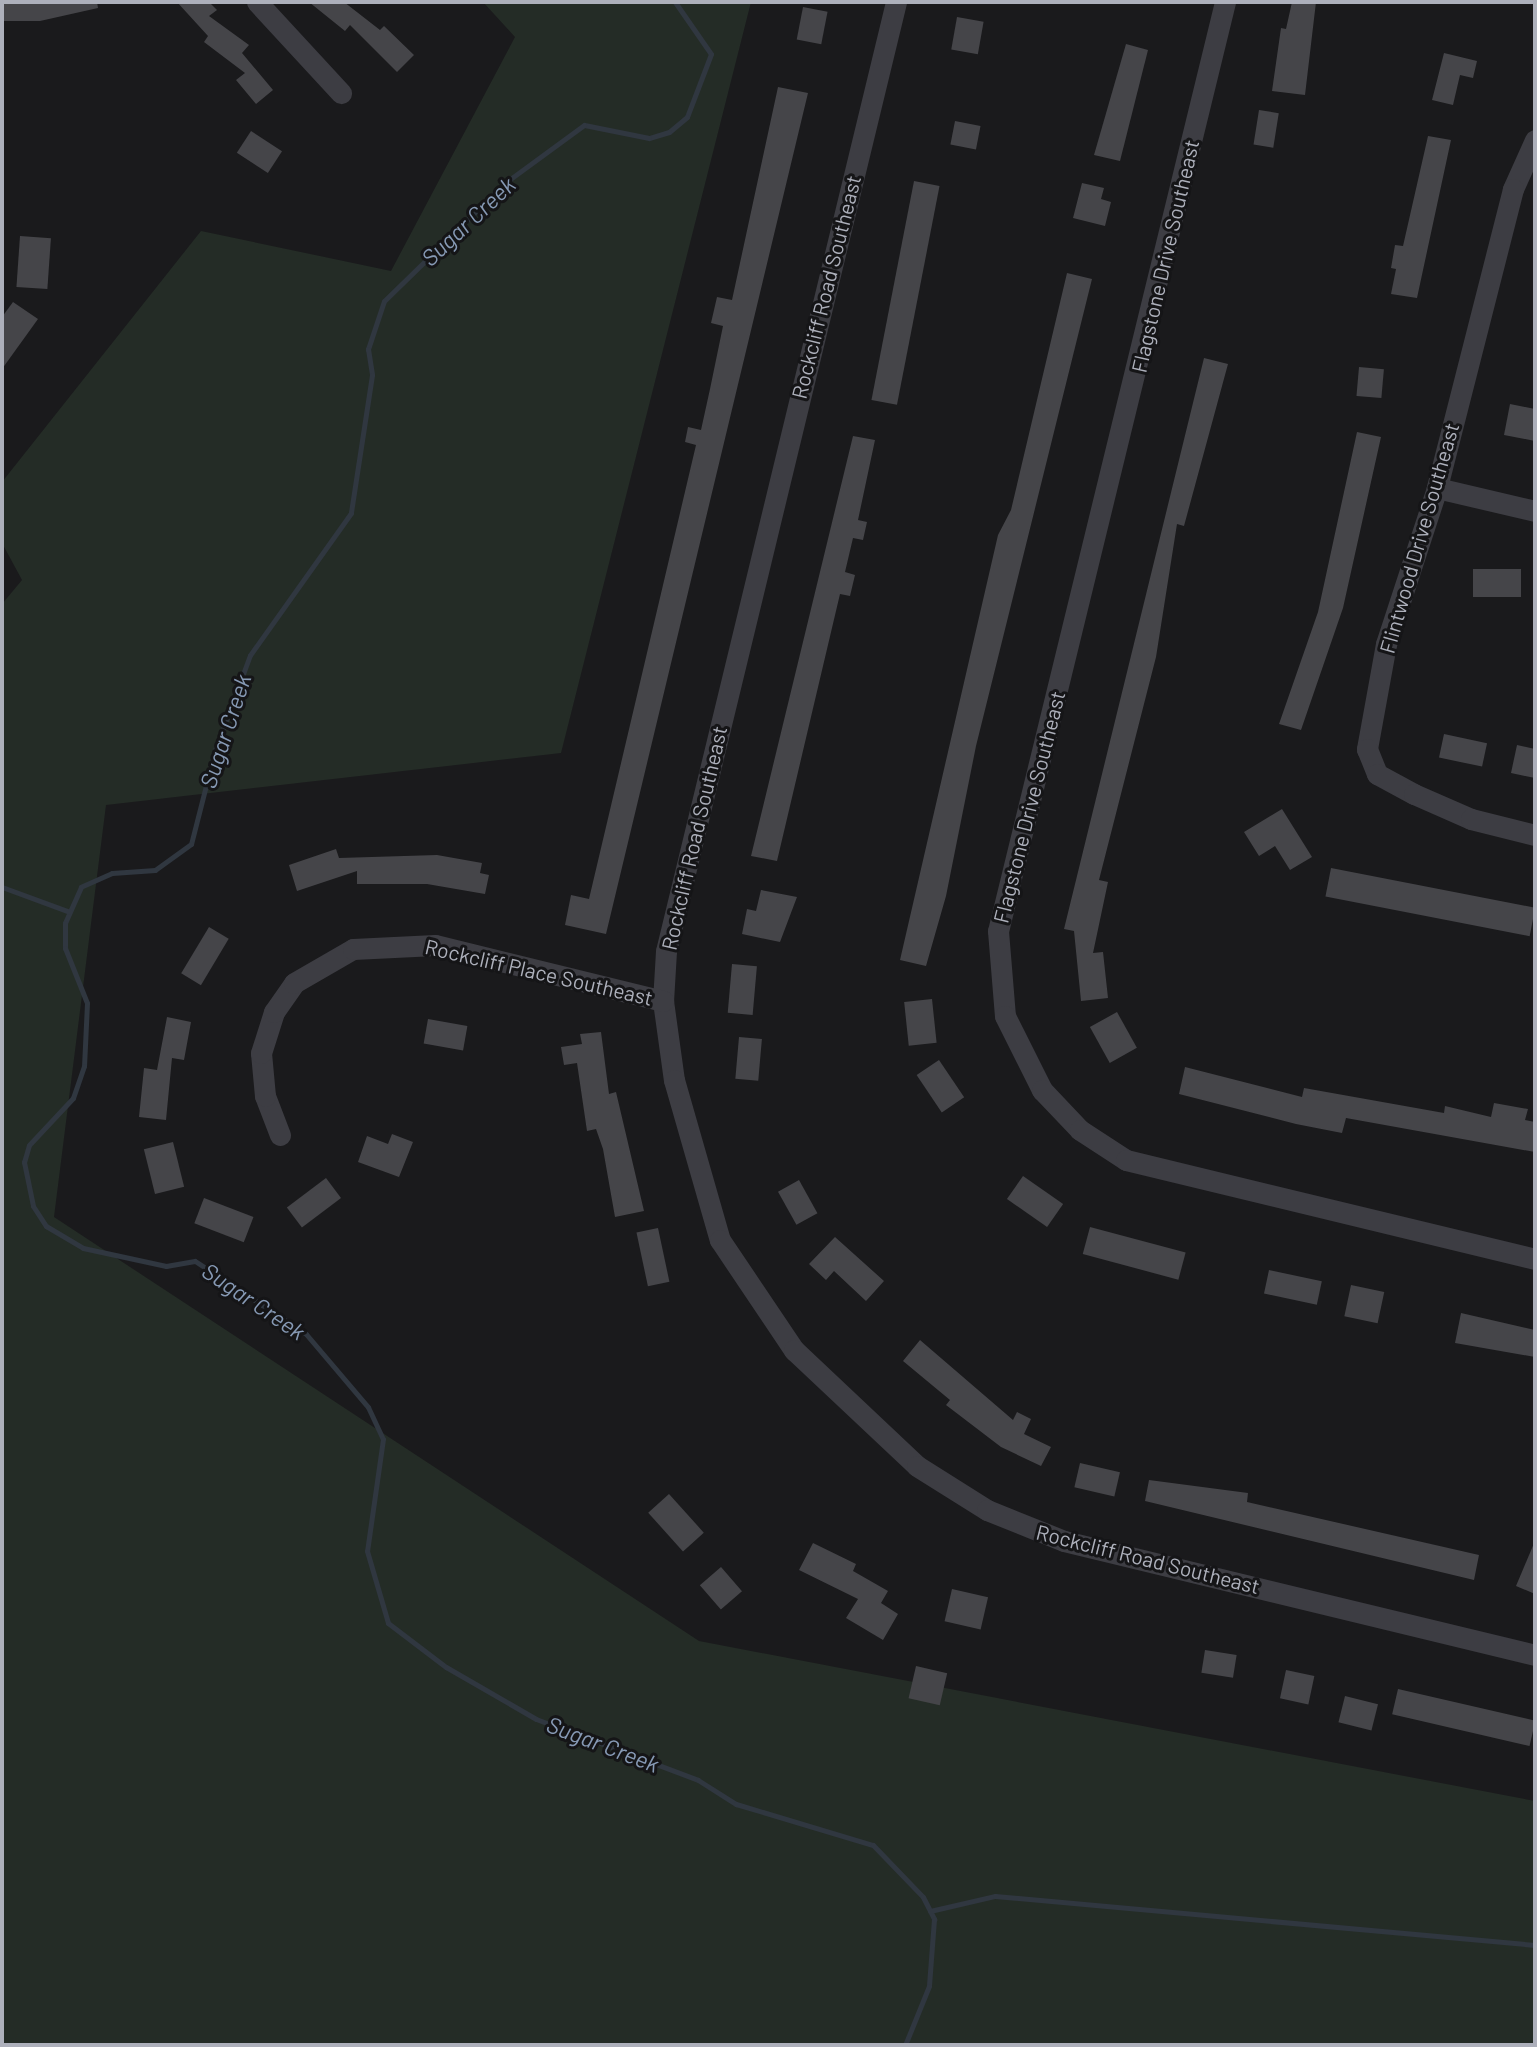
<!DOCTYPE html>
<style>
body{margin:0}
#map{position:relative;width:1537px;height:2047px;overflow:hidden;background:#1a1a1c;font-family:Barlow,sans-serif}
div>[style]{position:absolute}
.green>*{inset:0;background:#242c26}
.stream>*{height:5px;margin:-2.5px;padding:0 2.5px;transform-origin:2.5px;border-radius:2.5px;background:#303740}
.building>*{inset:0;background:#454549;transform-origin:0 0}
.street>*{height:21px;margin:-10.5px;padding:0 10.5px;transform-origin:10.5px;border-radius:10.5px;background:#3d3d43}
span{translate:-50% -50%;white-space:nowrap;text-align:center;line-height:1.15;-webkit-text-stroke:6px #151517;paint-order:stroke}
.street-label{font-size:21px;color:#adb0bb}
.water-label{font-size:23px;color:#8699b4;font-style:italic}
.frame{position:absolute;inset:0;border:4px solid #adb0bb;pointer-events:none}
</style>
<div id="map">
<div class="green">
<div style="clip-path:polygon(483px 2px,751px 2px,561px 753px,106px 805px,54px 1217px,699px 1641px,1535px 1801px,1535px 2045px,2px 2045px,2px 604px,22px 580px,2px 543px,2px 482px,201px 231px,391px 271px,515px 37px)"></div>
</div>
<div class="stream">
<div style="left:675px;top:2px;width:63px;rotate:55.3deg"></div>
<div style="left:711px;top:54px;width:67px;rotate:110.9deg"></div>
<div style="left:687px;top:117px;width:23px;rotate:140deg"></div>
<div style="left:669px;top:132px;width:21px;rotate:163deg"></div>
<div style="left:649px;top:138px;width:66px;rotate:-168.7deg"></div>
<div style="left:584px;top:125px;width:97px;rotate:143.8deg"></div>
<div style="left:506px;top:182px;width:170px;rotate:135.7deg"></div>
<div style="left:384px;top:301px;width:51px;rotate:108.4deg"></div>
<div style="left:368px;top:349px;width:26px;rotate:81deg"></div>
<div style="left:372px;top:375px;width:140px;rotate:98.7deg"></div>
<div style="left:351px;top:513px;width:174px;rotate:125.4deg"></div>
<div style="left:250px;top:655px;width:101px;rotate:110.2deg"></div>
<div style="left:215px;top:750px;width:97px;rotate:104.3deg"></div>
<div style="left:191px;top:844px;width:44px;rotate:144.2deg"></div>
<div style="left:155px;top:870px;width:43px;rotate:176deg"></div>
<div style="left:112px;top:873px;width:34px;rotate:156deg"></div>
<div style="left:81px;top:887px;width:39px;rotate:114deg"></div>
<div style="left:65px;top:923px;width:25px;rotate:90deg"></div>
<div style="left:65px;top:948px;width:59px;rotate:68.2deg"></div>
<div style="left:87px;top:1003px;width:63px;rotate:92.7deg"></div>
<div style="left:84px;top:1066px;width:34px;rotate:109deg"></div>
<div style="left:73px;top:1098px;width:64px;rotate:133.1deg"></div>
<div style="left:29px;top:1145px;width:18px;rotate:106deg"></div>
<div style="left:24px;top:1162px;width:45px;rotate:78.4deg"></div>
<div style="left:33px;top:1206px;width:24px;rotate:57deg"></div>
<div style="left:46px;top:1226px;width:43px;rotate:30.7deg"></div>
<div style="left:83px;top:1248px;width:85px;rotate:12.2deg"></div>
<div style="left:166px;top:1266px;width:29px;rotate:-10deg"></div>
<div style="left:195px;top:1261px;width:133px;rotate:33.3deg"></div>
<div style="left:306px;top:1334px;width:96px;rotate:49.7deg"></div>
<div style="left:368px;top:1407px;width:35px;rotate:65deg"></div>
<div style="left:383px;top:1439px;width:113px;rotate:98.1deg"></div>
<div style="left:367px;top:1551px;width:75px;rotate:73.7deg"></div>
<div style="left:388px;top:1623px;width:73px;rotate:37.2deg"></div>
<div style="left:446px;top:1667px;width:104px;rotate:30deg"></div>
<div style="left:536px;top:1719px;width:173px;rotate:20.6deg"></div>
<div style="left:698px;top:1780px;width:45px;rotate:32.3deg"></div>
<div style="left:736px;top:1804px;width:143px;rotate:16.7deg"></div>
<div style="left:873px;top:1845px;width:72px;rotate:46.1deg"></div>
<div style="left:923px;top:1897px;width:25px;rotate:63deg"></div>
<div style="left:934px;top:1919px;width:67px;rotate:94.3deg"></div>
<div style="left:929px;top:1986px;width:64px;rotate:112.1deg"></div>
<div style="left:2px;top:887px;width:72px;rotate:20.2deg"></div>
<div style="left:930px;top:1911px;width:67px;rotate:-13deg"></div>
<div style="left:995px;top:1896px;width:542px;rotate:5.18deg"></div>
</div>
<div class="building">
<div style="clip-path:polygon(2px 2px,97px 2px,98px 8px,40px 21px,2px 21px)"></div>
<div style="clip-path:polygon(177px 2px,209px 2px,217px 10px,209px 16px,249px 45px,242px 53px,273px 90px,256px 104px,236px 80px,245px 73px,204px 42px,208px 36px)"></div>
<div style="clip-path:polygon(309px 2px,344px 2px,380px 30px,384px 26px,414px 55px,397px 72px,350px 25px,345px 31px)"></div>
<div style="clip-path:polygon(1292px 2px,1316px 2px,1305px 95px,1272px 91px,1281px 28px,1286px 29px)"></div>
<div style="left:803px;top:7px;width:25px;height:33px;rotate:11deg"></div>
<div style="left:957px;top:17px;width:27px;height:33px;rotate:10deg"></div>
<div style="clip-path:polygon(1126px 44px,1148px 50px,1120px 161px,1094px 155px)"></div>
<div style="clip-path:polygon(1444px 53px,1477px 61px,1473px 78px,1460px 75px,1453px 105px,1432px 100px)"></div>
<div style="clip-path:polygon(778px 87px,808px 93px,606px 934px,565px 925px,571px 895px,589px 899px,696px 445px,685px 442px,688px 427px,701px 430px,710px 389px,723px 326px,711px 323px,717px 297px,732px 300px)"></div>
<div style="left:1259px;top:110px;width:20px;height:35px;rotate:9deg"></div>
<div style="left:955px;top:121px;width:26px;height:24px;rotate:11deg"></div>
<div style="left:251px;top:131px;width:37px;height:26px;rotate:33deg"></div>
<div style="clip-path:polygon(1428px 136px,1451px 140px,1417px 298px,1391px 294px,1396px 269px,1391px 268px,1395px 245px,1403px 246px)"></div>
<div style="left:914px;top:181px;width:26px;height:223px;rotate:11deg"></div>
<div style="clip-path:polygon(1082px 183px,1104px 188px,1101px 199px,1111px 202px,1105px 226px,1073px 218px)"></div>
<div style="left:20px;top:236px;width:31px;height:51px;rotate:4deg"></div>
<div style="clip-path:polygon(1067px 273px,1092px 279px,976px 746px,946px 896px,926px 966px,900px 960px,998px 535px,1011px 510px)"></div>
<div style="clip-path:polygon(13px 302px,38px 319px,2px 369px,2px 317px)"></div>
<div style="clip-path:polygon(1204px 358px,1228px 364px,1184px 526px,1177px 524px,1156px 657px,1099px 880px,1108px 882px,1093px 953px,1103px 952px,1108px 998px,1081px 1001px,1074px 931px,1064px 929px)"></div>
<div style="left:1359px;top:367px;width:25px;height:29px;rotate:5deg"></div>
<div style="clip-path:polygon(1510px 404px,1535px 409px,1535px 441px,1504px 435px)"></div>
<div style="clip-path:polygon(1357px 432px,1381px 437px,1343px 608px,1301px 730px,1279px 724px,1318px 612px)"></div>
<div style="clip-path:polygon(853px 436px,875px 440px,858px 520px,867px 522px,863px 540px,853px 538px,845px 572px,855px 575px,850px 596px,840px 594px,777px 861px,751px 856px)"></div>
<div style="left:1473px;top:569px;width:48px;height:28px"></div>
<div style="left:1444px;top:734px;width:44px;height:24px;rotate:12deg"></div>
<div style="clip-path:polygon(1517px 745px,1535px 749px,1535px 778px,1511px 773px)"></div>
<div style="clip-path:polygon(1282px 809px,1312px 857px,1290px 870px,1275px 846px,1259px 856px,1244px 832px)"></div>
<div style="clip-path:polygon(336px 849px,339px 858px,437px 855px,482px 863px,480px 873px,489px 875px,485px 894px,427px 884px,357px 884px,357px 871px,297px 891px,289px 865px)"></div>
<div style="left:1331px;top:868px;width:208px;height:29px;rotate:11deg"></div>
<div style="clip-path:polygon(761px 890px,797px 897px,780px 942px,742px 934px,747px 909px,756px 911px)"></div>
<div style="left:209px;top:927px;width:23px;height:54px;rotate:31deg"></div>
<div style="left:732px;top:964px;width:25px;height:49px;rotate:5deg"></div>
<div style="left:932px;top:999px;width:44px;height:28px;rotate:84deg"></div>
<div style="left:1117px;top:1012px;width:41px;height:31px;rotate:61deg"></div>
<div style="clip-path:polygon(167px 1017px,191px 1022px,184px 1060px,172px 1058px,166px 1120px,139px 1117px,144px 1068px,157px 1070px)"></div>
<div style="left:428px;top:1019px;width:40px;height:25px;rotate:10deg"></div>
<div style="clip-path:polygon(601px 1032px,609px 1094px,616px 1092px,644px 1211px,615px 1217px,603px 1149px,596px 1129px,587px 1131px,577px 1063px,564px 1065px,561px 1047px,582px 1044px,580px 1034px)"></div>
<div style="left:739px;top:1037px;width:23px;height:42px;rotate:5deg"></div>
<div style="left:939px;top:1060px;width:45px;height:27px;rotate:56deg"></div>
<div style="clip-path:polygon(1185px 1067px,1302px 1097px,1304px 1088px,1444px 1113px,1445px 1106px,1491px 1117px,1494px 1103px,1528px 1109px,1525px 1120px,1535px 1122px,1535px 1152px,1346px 1118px,1342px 1133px,1296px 1124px,1179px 1094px)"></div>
<div style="clip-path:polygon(392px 1134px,413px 1142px,399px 1177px,358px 1162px,367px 1136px,388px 1144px)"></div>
<div style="left:173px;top:1142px;width:46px;height:30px;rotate:76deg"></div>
<div style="left:1023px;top:1176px;width:49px;height:28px;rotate:35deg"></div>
<div style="left:326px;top:1178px;width:25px;height:49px;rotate:53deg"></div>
<div style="left:799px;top:1180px;width:38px;height:24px;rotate:61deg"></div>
<div style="left:204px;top:1198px;width:53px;height:27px;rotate:21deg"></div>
<div style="left:1090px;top:1227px;width:99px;height:28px;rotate:15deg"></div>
<div style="left:658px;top:1228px;width:55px;height:22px;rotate:78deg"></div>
<div style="clip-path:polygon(835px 1237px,884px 1281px,866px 1301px,834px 1271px,826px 1280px,809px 1264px)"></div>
<div style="left:1269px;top:1270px;width:54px;height:24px;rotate:12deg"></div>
<div style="left:1351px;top:1285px;width:34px;height:32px;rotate:12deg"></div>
<div style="clip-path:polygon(1461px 1313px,1535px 1330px,1535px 1357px,1455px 1343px)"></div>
<div style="clip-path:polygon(920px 1340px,1013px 1420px,1017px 1412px,1031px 1419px,1024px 1434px,1051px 1447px,1041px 1466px,1001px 1447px,946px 1405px,950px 1400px,903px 1361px)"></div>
<div style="left:1080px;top:1463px;width:41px;height:25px;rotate:13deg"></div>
<div style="clip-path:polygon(1149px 1480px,1248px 1493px,1247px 1502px,1479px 1555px,1474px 1580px,1145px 1501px)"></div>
<div style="left:669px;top:1494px;width:52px;height:28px;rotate:48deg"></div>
<div style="clip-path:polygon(1535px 1541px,1535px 1594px,1516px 1586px)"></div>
<div style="clip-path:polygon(813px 1543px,856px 1564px,853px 1571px,888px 1591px,881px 1603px,898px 1614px,883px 1640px,846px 1618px,858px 1599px,799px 1570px)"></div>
<div style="left:721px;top:1567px;width:32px;height:28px;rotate:49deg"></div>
<div style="left:952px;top:1589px;width:37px;height:33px;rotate:13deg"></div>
<div style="left:1205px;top:1650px;width:32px;height:23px;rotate:9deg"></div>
<div style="left:916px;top:1666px;width:32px;height:33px;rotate:13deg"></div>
<div style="left:1286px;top:1670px;width:29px;height:29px;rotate:12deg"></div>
<div style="left:1398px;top:1689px;width:141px;height:26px;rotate:13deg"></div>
<div style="left:1345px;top:1696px;width:34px;height:27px;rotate:14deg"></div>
</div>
<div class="street">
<div style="left:257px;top:2px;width:124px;rotate:47.3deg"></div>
<div style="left:896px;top:2px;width:976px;rotate:103.62deg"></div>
<div style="left:666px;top:951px;width:50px;rotate:93.4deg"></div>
<div style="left:663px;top:1001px;width:80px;rotate:82.1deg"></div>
<div style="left:674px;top:1080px;width:166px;rotate:74deg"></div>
<div style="left:720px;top:1240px;width:133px;rotate:56.1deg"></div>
<div style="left:794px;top:1350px;width:169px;rotate:43.3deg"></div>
<div style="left:917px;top:1466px;width:83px;rotate:32.2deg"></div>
<div style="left:987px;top:1510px;width:83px;rotate:21.9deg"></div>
<div style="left:1064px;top:1541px;width:485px;rotate:13.6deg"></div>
<div style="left:1225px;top:2px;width:956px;rotate:103.73deg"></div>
<div style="left:998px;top:931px;width:85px;rotate:85.3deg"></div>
<div style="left:1005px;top:1016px;width:83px;rotate:63.4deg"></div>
<div style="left:1042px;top:1090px;width:55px;rotate:46.5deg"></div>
<div style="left:1080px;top:1130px;width:55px;rotate:33.1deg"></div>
<div style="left:1126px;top:1160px;width:421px;rotate:13.6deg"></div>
<div style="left:1535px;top:140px;width:54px;rotate:114.2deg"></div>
<div style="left:1513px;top:189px;width:309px;rotate:104.3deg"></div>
<div style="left:1437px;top:488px;width:164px;rotate:108.1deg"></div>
<div style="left:1386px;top:644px;width:107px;rotate:100.3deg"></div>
<div style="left:1367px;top:749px;width:27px;rotate:68deg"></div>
<div style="left:1377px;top:774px;width:42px;rotate:28.4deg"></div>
<div style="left:1414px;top:794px;width:62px;rotate:23.7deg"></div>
<div style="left:1471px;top:819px;width:66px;rotate:14deg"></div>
<div style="left:1437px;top:488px;width:101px;rotate:13.2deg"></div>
<div style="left:280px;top:1135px;width:42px;rotate:-111deg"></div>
<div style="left:265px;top:1096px;width:43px;rotate:-95.3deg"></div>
<div style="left:261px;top:1053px;width:43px;rotate:-72.4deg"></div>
<div style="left:274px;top:1012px;width:35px;rotate:-55deg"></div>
<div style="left:294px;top:983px;width:68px;rotate:-30deg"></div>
<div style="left:353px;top:949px;width:82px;rotate:-2.8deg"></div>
<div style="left:435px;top:945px;width:235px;rotate:13.8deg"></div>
</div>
<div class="street-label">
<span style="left:1165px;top:256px;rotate:-77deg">Flagstone Drive Southeast</span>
<span style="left:826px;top:287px;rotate:-76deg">Rockcliff Road Southeast</span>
<span style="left:1419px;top:538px;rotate:-74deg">Flintwood Drive Southeast</span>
<span style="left:1029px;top:807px;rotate:-76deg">Flagstone Drive Southeast</span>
<span style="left:694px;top:838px;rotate:-77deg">Rockcliff Road Southeast</span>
<span style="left:539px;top:972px;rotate:13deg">Rockcliff Place Southeast</span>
<span style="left:1148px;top:1559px;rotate:14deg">Rockcliff Road Southeast</span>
</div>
<div class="water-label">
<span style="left:468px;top:221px;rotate:-43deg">Sugar Creek</span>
<span style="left:225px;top:731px;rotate:-72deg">Sugar Creek</span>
<span style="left:254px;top:1301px;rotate:34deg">Sugar Creek</span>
<span style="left:603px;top:1744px;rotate:21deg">Sugar Creek</span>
</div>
<div class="frame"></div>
</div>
